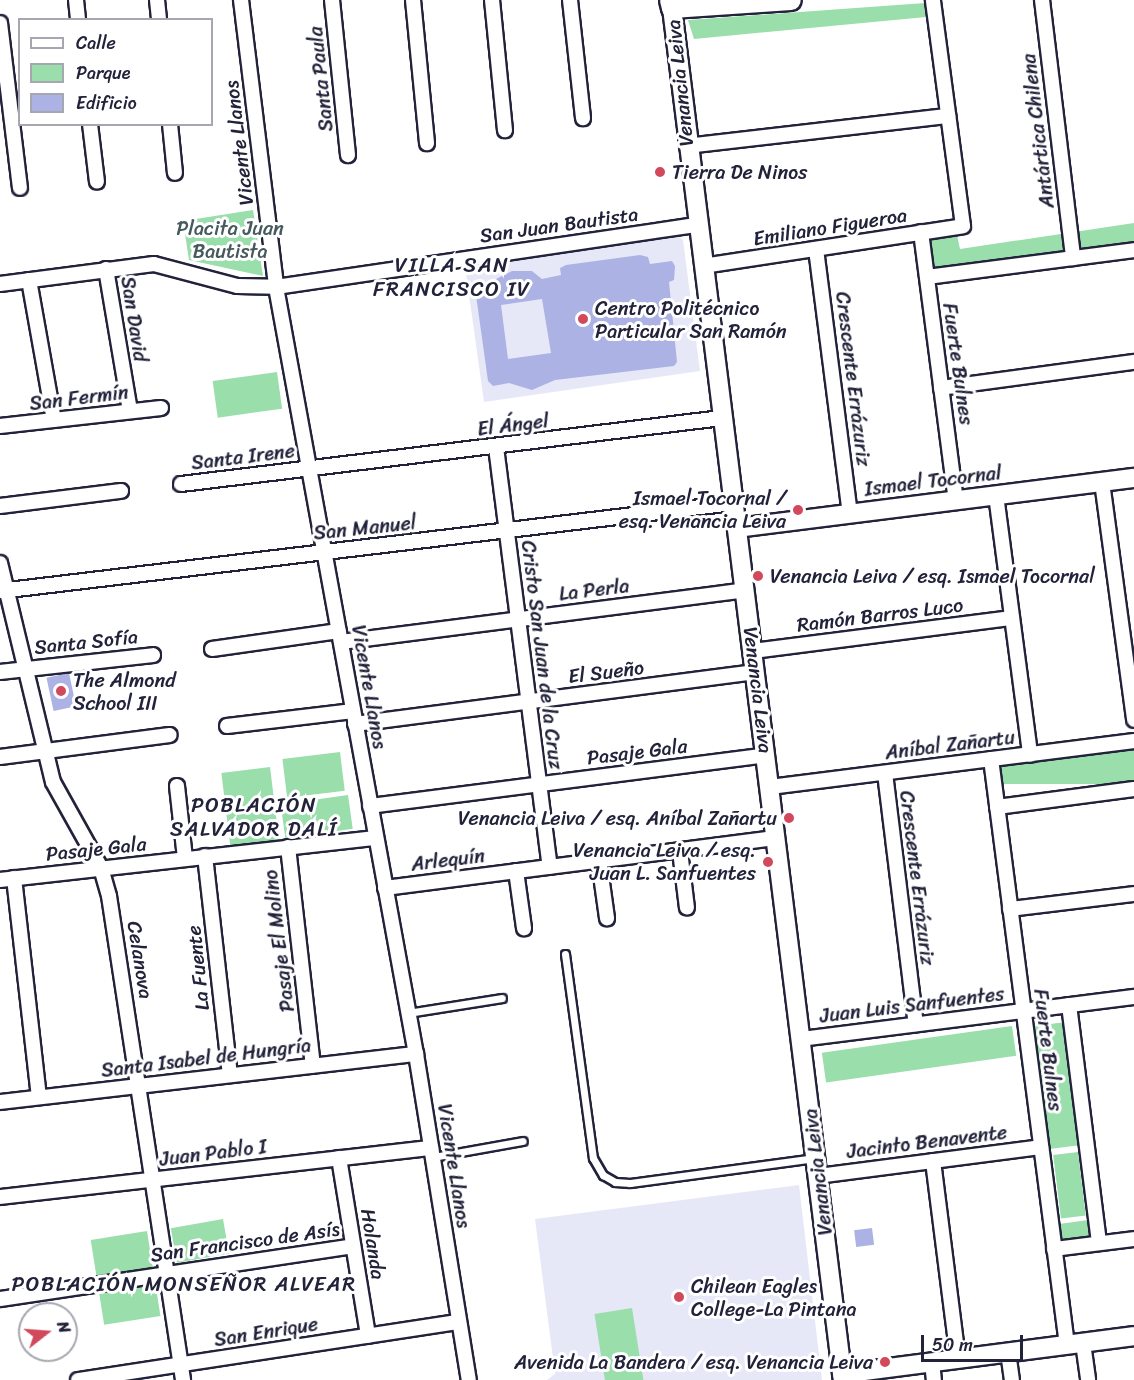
<!DOCTYPE html>
<meta charset="utf-8">
<style>
body{margin:0}
#map{position:relative;width:1134px;height:1380px;overflow:hidden;background:#fff;font-family:Sriracha,sans-serif}
div>[style]{position:absolute}
.built>*{inset:0;background:#e6e8f7}
.green>*{inset:0;background:#99deab;transform-origin:0 0}
.building>*{inset:0;background:#acb2e3;transform-origin:0 0}
.roads{filter:drop-shadow(2px 0 #22223b) drop-shadow(-2px 0 #22223b) drop-shadow(0 2px #22223b) drop-shadow(0 -2px #22223b)}
.service>*{height:7px;margin:-3.5px;padding:0 3.5px;transform-origin:3.5px;border-radius:3.5px;background:#fff}
.minor>*{height:14px;margin:-7px;padding:0 7px;transform-origin:7px;border-radius:7px;background:#fff}
.tertiary>*{height:18px;margin:-9px;padding:0 9px;transform-origin:9px;border-radius:9px;background:#fff}
.secondary>*{height:20px;margin:-10px;padding:0 10px;transform-origin:10px;border-radius:10px;background:#fff}
.dots>*{width:16px;height:16px;translate:-50% -50%;box-sizing:border-box;border:3px solid #fff;border-radius:50%}
span{translate:-50% -50%;white-space:nowrap;text-align:center;line-height:1.15;-webkit-text-stroke:6px #fff;paint-order:stroke}
.street-label{font-size:20px;color:#22223b}
.poi-label{font-size:20px;color:#22223b}
.left{translate:0 -50%;text-align:left}
.right{translate:-100% -50%;text-align:right}
.park-label{font-size:20px;color:#465a5d}
.neighbourhood-label{font-size:21px;color:#22223b;letter-spacing:1.5px}
.legend{position:absolute;left:18px;top:18px;width:195px;height:108px;box-sizing:border-box;background:#fff;border:2px solid #a7a7b1;margin:0;padding:8px 10px;list-style:none;font-size:18px;color:#22223b}
.legend li{display:flex;align-items:center;gap:12px;height:30px}
.legend b{width:30px;border:2px solid #a7a7b1}
.north{position:absolute;left:18px;top:1302px;width:60px;height:60px;box-sizing:border-box;background:#fff;border:2px solid #a7a7b1;border-radius:50%;rotate:73deg;font-size:16px;font-weight:700;line-height:24px;text-align:center;color:#22223b}
.north::after{content:'';display:block;margin:auto;width:21px;height:27px;background:#d1495b;clip-path:polygon(50% 0,100% 100%,50% 72%,0 100%)}
.scale{position:absolute;left:921px;top:1335px;width:102px;height:27px;box-sizing:border-box;border:3px solid #22223b;border-top:0;padding-left:8px;font-size:18px;line-height:21px;white-space:nowrap;color:#22223b;-webkit-text-stroke:4px #fff;paint-order:stroke}
</style>
<div id="map">
<div class="built">
<div style="clip-path:polygon(675px 235px,683px 240px,700px 371px,484px 402px,465px 266px)"></div>
<div style="clip-path:polygon(799px 1185px,822px 1380px,547px 1380px,555px 1374px,535px 1219px)"></div>
</div>
<div class="green">
<div style="clip-path:polygon(925px 3px,926px 17px,694px 39px,688px 20px)"></div>
<div style="clip-path:polygon(253px 210px,263px 276px,189px 260px,183px 221px)"></div>
<div style="clip-path:polygon(1134px 223px,1134px 242px,935px 272px,929px 239px,957px 235px,960px 249px)"></div>
<div style="left:277px;top:372px;width:37px;height:65px;rotate:82deg"></div>
<div style="left:1134px;top:749px;width:35px;height:135px;rotate:90deg"></div>
<div style="left:340px;top:752px;width:39px;height:58px;rotate:83deg"></div>
<div style="left:270px;top:767px;width:74px;height:49px;rotate:83deg"></div>
<div style="left:348px;top:795px;width:34px;height:68px;rotate:82deg"></div>
<div style="left:1066px;top:1022px;width:124px;height:32px;rotate:83deg"></div>
<div style="left:1012px;top:1026px;width:30px;height:192px;rotate:82deg"></div>
<div style="left:1078px;top:1152px;width:64px;height:25px;rotate:83deg"></div>
<div style="left:223px;top:1219px;width:35px;height:53px;rotate:80deg"></div>
<div style="left:1088px;top:1220px;width:21px;height:29px;rotate:82deg"></div>
<div style="left:147px;top:1231px;width:86px;height:57px;rotate:81deg"></div>
<div style="left:632px;top:1308px;width:73px;height:38px;rotate:81deg"></div>
</div>
<div class="building">
<div style="clip-path:polygon(evenodd,640px 255px,648px 257px,650px 264px,672px 261px,675px 266px,674px 280px,669px 282px,677px 362px,674px 366px,555px 380px,532px 390px,509px 383px,493px 386px,488px 381px,475px 288px,496px 284px,496px 279px,512px 271px,532px 271px,542px 279px,561px 275px,560px 268px,566px 265px,640px 255px,542px 299px,551px 353px,508px 359px,501px 305px,542px 299px)"></div>
<div style="left:69px;top:673px;width:34px;height:23px;rotate:78deg"></div>
<div style="left:872px;top:1228px;width:17px;height:18px;rotate:83deg"></div>
</div>
<div class="roads">
<div class="service">
<div style="left:565px;top:954px;width:206px;rotate:82.2deg"></div>
<div style="left:593px;top:1158px;width:20px;rotate:60deg"></div>
<div style="left:603px;top:1175px;width:14px;rotate:30deg"></div>
<div style="left:615px;top:1182px;width:15px;rotate:4deg"></div>
<div style="left:630px;top:1183px;width:187px;rotate:-7.7deg"></div>
<div style="left:408px;top:1013px;width:95px;rotate:-9.1deg"></div>
<div style="left:433px;top:1157px;width:91px;rotate:-10.1deg"></div>
</div>
<div class="minor">
<div style="left:76px;top:0;width:20px;rotate:84deg"></div>
<div style="left:157px;top:0;width:20px;rotate:84deg"></div>
<div style="left:241px;top:0;width:289px;rotate:83deg"></div>
<div style="left:276px;top:287px;width:780px;rotate:79.66deg"></div>
<div style="left:416px;top:1054px;width:330px;rotate:80.8deg"></div>
<div style="left:332px;top:0;width:156px;rotate:84.1deg"></div>
<div style="left:413px;top:0;width:144px;rotate:84.4deg"></div>
<div style="left:492px;top:0;width:131px;rotate:84.3deg"></div>
<div style="left:570px;top:0;width:119px;rotate:83.7deg"></div>
<div style="left:1042px;top:0;width:260px;rotate:83.1deg"></div>
<div style="left:0;top:23px;width:166px;rotate:83.1deg"></div>
<div style="left:90px;top:124px;width:58px;rotate:83.1deg"></div>
<div style="left:170px;top:124px;width:49px;rotate:84.2deg"></div>
<div style="left:687px;top:146px;width:263px;rotate:-6.6deg"></div>
<div style="left:921px;top:232px;width:270px;rotate:82.6deg"></div>
<div style="left:816px;top:249px;width:267px;rotate:82.7deg"></div>
<div style="left:703px;top:266px;width:263px;rotate:-8.7deg"></div>
<div style="left:963px;top:226px;width:228px;rotate:-97.6deg"></div>
<div style="left:106px;top:269px;width:144px;rotate:80.4deg"></div>
<div style="left:927px;top:277px;width:209px;rotate:-7.4deg"></div>
<div style="left:29px;top:280px;width:142px;rotate:79.9deg"></div>
<div style="left:0;top:284px;width:155px;rotate:-7.4deg"></div>
<div style="left:154px;top:264px;width:86px;rotate:14.8deg"></div>
<div style="left:237px;top:286px;width:39px;rotate:1deg"></div>
<div style="left:276px;top:287px;width:426px;rotate:-8.4deg"></div>
<div style="left:941px;top:388px;width:195px;rotate:-7.7deg"></div>
<div style="left:0;top:426px;width:162px;rotate:-6.4deg"></div>
<div style="left:496px;top:447px;width:423px;rotate:82.7deg"></div>
<div style="left:1102px;top:482px;width:240px;rotate:82.3deg"></div>
<div style="left:181px;top:484px;width:545px;rotate:-6.96deg"></div>
<div style="left:996px;top:495px;width:262px;rotate:82.5deg"></div>
<div style="left:0;top:506px;width:122px;rotate:-7.1deg"></div>
<div style="left:0;top:563px;width:225px;rotate:76.4deg"></div>
<div style="left:53px;top:782px;width:98px;rotate:60.8deg"></div>
<div style="left:101px;top:868px;width:29px;rotate:74deg"></div>
<div style="left:109px;top:896px;width:490px;rotate:81.3deg"></div>
<div style="left:0;top:591px;width:739px;rotate:-6.84deg"></div>
<div style="left:341px;top:642px;width:407px;rotate:-7.3deg"></div>
<div style="left:212px;top:649px;width:128px;rotate:-8.1deg"></div>
<div style="left:753px;top:651px;width:261px;rotate:-7.3deg"></div>
<div style="left:0;top:672px;width:154px;rotate:-6.3deg"></div>
<div style="left:355px;top:724px;width:404px;rotate:-7.4deg"></div>
<div style="left:227px;top:726px;width:127px;rotate:-6.8deg"></div>
<div style="left:0;top:757px;width:171px;rotate:-7.4deg"></div>
<div style="left:991px;top:759px;width:591px;rotate:82.61deg"></div>
<div style="left:885px;top:773px;width:253px;rotate:83deg"></div>
<div style="left:177px;top:786px;width:73px;rotate:83.7deg"></div>
<div style="left:770px;top:787px;width:367px;rotate:-7.2deg"></div>
<div style="left:370px;top:806px;width:399px;rotate:-7.3deg"></div>
<div style="left:997px;top:807px;width:138px;rotate:-7.5deg"></div>
<div style="left:288px;top:847px;width:220px;rotate:83.5deg"></div>
<div style="left:680px;top:851px;width:57px;rotate:83deg"></div>
<div style="left:205px;top:856px;width:220px;rotate:83.5deg"></div>
<div style="left:599px;top:861px;width:58px;rotate:82deg"></div>
<div style="left:516px;top:871px;width:58px;rotate:82deg"></div>
<div style="left:14px;top:878px;width:220px;rotate:83.5deg"></div>
<div style="left:0;top:880px;width:378px;rotate:-6.4deg"></div>
<div style="left:385px;top:888px;width:395px;rotate:-7.3deg"></div>
<div style="left:1010px;top:909px;width:125px;rotate:-6.9deg"></div>
<div style="left:1069px;top:1005px;width:240px;rotate:82.8deg"></div>
<div style="left:801px;top:1039px;width:336px;rotate:-7.2deg"></div>
<div style="left:0;top:1102px;width:419px;rotate:-6.6deg"></div>
<div style="left:339px;top:1158px;width:180px;rotate:80.7deg"></div>
<div style="left:933px;top:1161px;width:200px;rotate:82.8deg"></div>
<div style="left:818px;top:1176px;width:225px;rotate:-7.4deg"></div>
<div style="left:0;top:1197px;width:434px;rotate:-6.5deg"></div>
<div style="left:1054px;top:1249px;width:81px;rotate:-7.1deg"></div>
<div style="left:0;top:1299px;width:357px;rotate:-8.5deg"></div>
<div style="left:1083px;top:1343px;width:37px;rotate:82deg"></div>
<div style="left:1008px;top:1352px;width:28px;rotate:82deg"></div>
<div style="left:932px;top:1362px;width:18px;rotate:84deg"></div>
<div style="left:78px;top:1380px;width:385px;rotate:-8.7deg"></div>
</div>
<div class="tertiary">
<div style="left:672px;top:8px;width:1383px;rotate:82.9deg"></div>
<div style="left:737px;top:528px;width:400px;rotate:-7.2deg"></div>
<div style="left:842px;top:1374px;width:294px;rotate:-7.4deg"></div>
</div>
<div class="secondary">
<div style="left:670px;top:0;width:8px;rotate:76deg"></div>
<div style="left:672px;top:8px;width:119px;rotate:-3.8deg"></div>
</div>
</div>
<div class="dots">
<div style="left:660px;top:172px;background:#d1495b"></div>
<div style="left:583px;top:319px;background:#d1495b"></div>
<div style="left:798px;top:510px;background:#d1495b"></div>
<div style="left:758px;top:576px;background:#d1495b"></div>
<div style="left:61px;top:691px;background:#d1495b"></div>
<div style="left:789px;top:818px;background:#d1495b"></div>
<div style="left:768px;top:862px;background:#d1495b"></div>
<div style="left:679px;top:1297px;background:#d1495b"></div>
<div style="left:885px;top:1362px;background:#d1495b"></div>
</div>
<div class="street-label">
<span style="left:321px;top:79px;rotate:-96deg">Santa Paula</span>
<span style="left:680px;top:83px;rotate:-96deg">Venancia Leiva</span>
<span style="left:1038px;top:131px;rotate:-97deg">Antártica Chilena</span>
<span style="left:239px;top:143px;rotate:-97deg">Vicente Llanos</span>
<span style="left:559px;top:225px;rotate:-8deg">San Juan Bautista</span>
<span style="left:830px;top:227px;rotate:-9deg">Emiliano Figueroa</span>
<span style="left:134px;top:319px;rotate:81deg">San David</span>
<span style="left:958px;top:364px;rotate:82deg">Fuerte Bulnes</span>
<span style="left:853px;top:379px;rotate:83deg">Crescente Errázuriz</span>
<span style="left:79px;top:398px;rotate:-7deg">San Fermín</span>
<span style="left:513px;top:425px;rotate:-7deg">El Ángel</span>
<span style="left:243px;top:457px;rotate:-7deg">Santa Irene</span>
<span style="left:933px;top:481px;rotate:-7deg">Ismael Tocornal</span>
<span style="left:365px;top:528px;rotate:-6deg">San Manuel</span>
<span style="left:594px;top:590px;rotate:-7deg">La Perla</span>
<span style="left:880px;top:615px;rotate:-7deg">Ramón Barros Luco</span>
<span style="left:86px;top:642px;rotate:-6deg">Santa Sofía</span>
<span style="left:542px;top:655px;rotate:83deg">Cristo San Juan de la Cruz</span>
<span style="left:606px;top:672px;rotate:-7deg">El Sueño</span>
<span style="left:369px;top:687px;rotate:80deg">Vicente Llanos</span>
<span style="left:758px;top:690px;rotate:83deg">Venancia Leiva</span>
<span style="left:950px;top:745px;rotate:-7deg">Aníbal Zañartu</span>
<span style="left:637px;top:752px;rotate:-7deg">Pasaje Gala</span>
<span style="left:96px;top:849px;rotate:-6deg">Pasaje Gala</span>
<span style="left:448px;top:860px;rotate:-7deg">Arlequín</span>
<span style="left:917px;top:878px;rotate:83deg">Crescente Errázuriz</span>
<span style="left:279px;top:941px;rotate:-97deg">Pasaje El Molino</span>
<span style="left:140px;top:960px;rotate:81deg">Celanova</span>
<span style="left:198px;top:968px;rotate:-96deg">La Fuente</span>
<span style="left:912px;top:1005px;rotate:-7deg">Juan Luis Sanfuentes</span>
<span style="left:1048px;top:1050px;rotate:83deg">Fuerte Bulnes</span>
<span style="left:206px;top:1058px;rotate:-7deg">Santa Isabel de Hungría</span>
<span style="left:927px;top:1142px;rotate:-7deg">Jacinto Benavente</span>
<span style="left:213px;top:1153px;rotate:-7deg">Juan Pablo I</span>
<span style="left:454px;top:1166px;rotate:81deg">Vicente Llanos</span>
<span style="left:818px;top:1172px;rotate:-97deg">Venancia Leiva</span>
<span style="left:245px;top:1242px;rotate:-8deg">San Francisco de Asís</span>
<span style="left:373px;top:1244px;rotate:81deg">Holanda</span>
<span style="left:266px;top:1332px;rotate:-9deg">San Enrique</span>
</div>
<div class="poi-label">
<span class="left" style="left:672px;top:172px">Tierra De Ninos</span>
<span class="left" style="left:595px;top:320px">Centro Politécnico<br>Particular San Ramón</span>
<span class="right" style="left:786px;top:510px">Ismael Tocornal /<br>esq. Venancia Leiva</span>
<span class="left" style="left:770px;top:576px">Venancia Leiva / esq. Ismael Tocornal</span>
<span class="left" style="left:73px;top:692px">The Almond<br>School III</span>
<span class="right" style="left:777px;top:818px">Venancia Leiva / esq. Aníbal Zañartu</span>
<span class="right" style="left:756px;top:862px">Venancia Leiva / esq.<br>Juan L. Sanfuentes</span>
<span class="left" style="left:691px;top:1298px">Chilean Eagles<br>College-La Pintana</span>
<span class="right" style="left:873px;top:1362px">Avenida La Bandera / esq. Venancia Leiva</span>
</div>
<div class="park-label">
<span style="left:230px;top:240px">Placita Juan<br>Bautista</span>
</div>
<div class="neighbourhood-label">
<span style="left:452px;top:277px">VILLA SAN<br>FRANCISCO IV</span>
<span style="left:254px;top:817px">POBLACIÓN<br>SALVADOR DALÍ</span>
<span style="left:184px;top:1284px">POBLACIÓN MONSEÑOR ALVEAR</span>
</div>
<ul class="legend">
<li><b style="height:8px;background:#fff"></b>Calle</li>
<li><b style="height:16px;background:#99deab"></b>Parque</li>
<li><b style="height:16px;background:#acb2e3"></b>Edificio</li>
</ul>
<div class="north">N</div>
<div class="scale">50 m</div>
</div>
